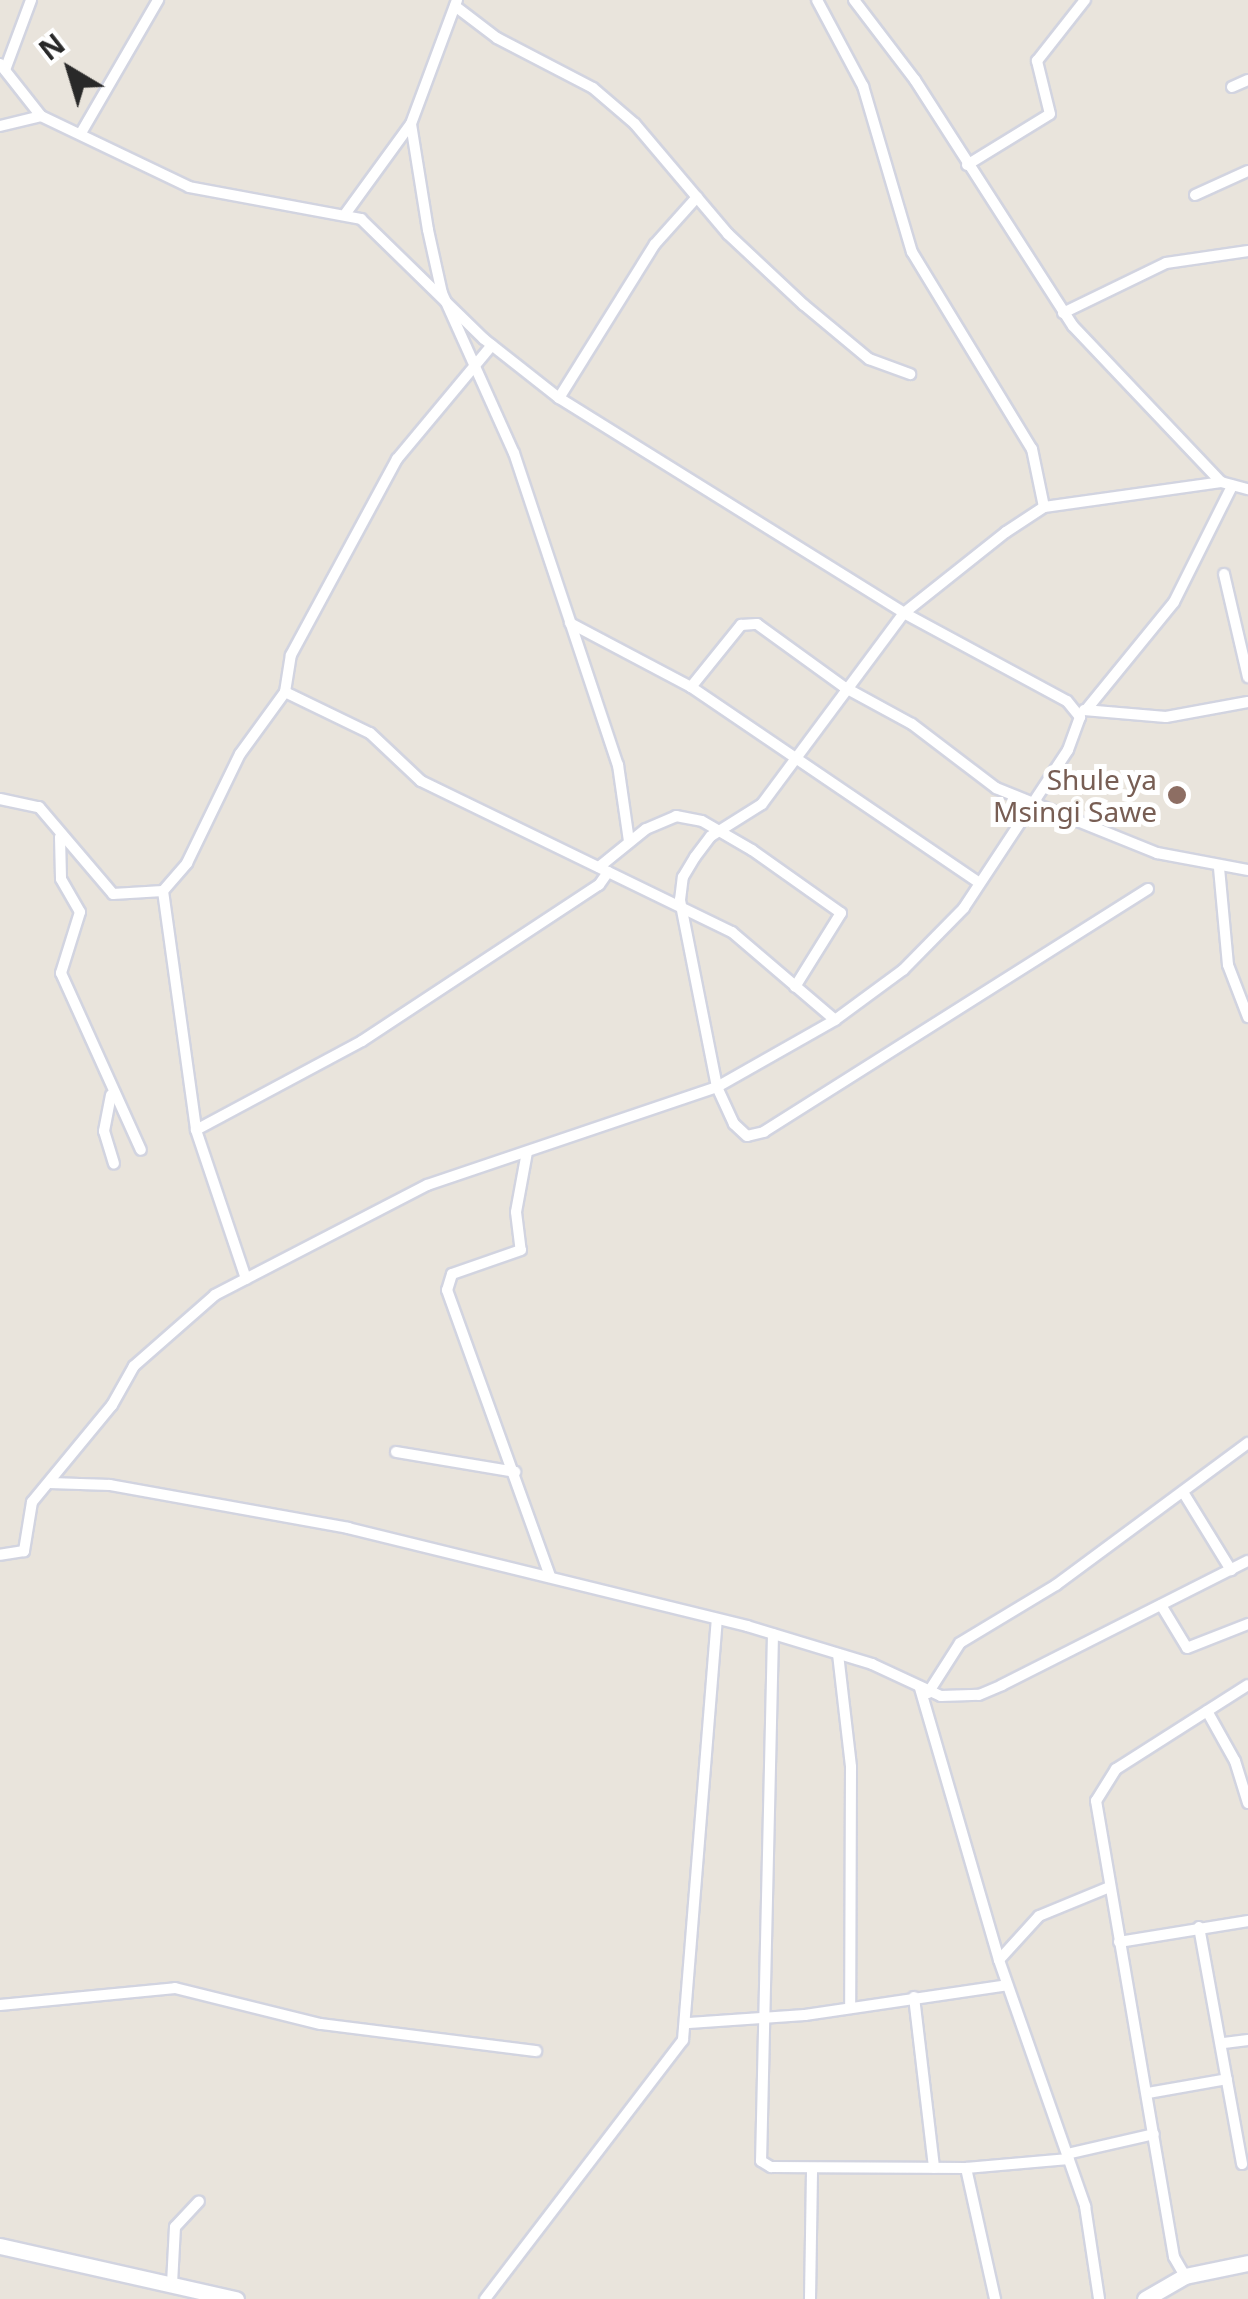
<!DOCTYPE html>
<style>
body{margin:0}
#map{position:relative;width:1248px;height:2299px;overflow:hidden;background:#e9e4dc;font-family:"Noto Sans",sans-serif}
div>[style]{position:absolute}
.roads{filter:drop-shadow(2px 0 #d2d4e0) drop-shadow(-2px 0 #d2d4e0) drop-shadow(0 2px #d2d4e0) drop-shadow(0 -2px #d2d4e0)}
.street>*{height:10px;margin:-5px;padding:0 5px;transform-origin:5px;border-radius:5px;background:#fff}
.secondary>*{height:15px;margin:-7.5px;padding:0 7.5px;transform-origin:7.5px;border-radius:7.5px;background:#fff}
.dots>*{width:28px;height:28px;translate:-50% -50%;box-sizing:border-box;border:5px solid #fff;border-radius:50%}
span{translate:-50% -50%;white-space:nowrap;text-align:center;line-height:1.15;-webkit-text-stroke:10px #fff;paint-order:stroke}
.education-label{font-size:28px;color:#785e54}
.right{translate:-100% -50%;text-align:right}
.north{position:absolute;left:20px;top:20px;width:100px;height:100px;-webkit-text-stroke:8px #fff;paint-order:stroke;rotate:322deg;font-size:28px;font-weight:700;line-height:40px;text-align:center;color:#292929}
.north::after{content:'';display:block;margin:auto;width:35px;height:45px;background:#292929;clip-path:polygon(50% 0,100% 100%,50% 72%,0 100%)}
</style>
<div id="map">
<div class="roads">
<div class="street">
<div style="left:457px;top:0;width:132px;rotate:110.4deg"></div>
<div style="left:411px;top:124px;width:107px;rotate:80.9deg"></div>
<div style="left:428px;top:230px;width:65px;rotate:77.5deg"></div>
<div style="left:442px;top:293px;width:175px;rotate:65.8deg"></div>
<div style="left:514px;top:453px;width:329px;rotate:71.6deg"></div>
<div style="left:618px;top:765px;width:77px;rotate:81.8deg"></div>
<div style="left:817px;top:0;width:98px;rotate:61.9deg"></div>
<div style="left:863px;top:86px;width:173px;rotate:73.6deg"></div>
<div style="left:912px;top:252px;width:231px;rotate:58.7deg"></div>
<div style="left:1032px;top:449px;width:59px;rotate:78.3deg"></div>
<div style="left:854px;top:0;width:101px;rotate:52.7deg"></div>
<div style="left:915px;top:80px;width:292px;rotate:57.3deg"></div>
<div style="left:1073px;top:326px;width:215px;rotate:46.5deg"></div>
<div style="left:1221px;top:482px;width:28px;rotate:15deg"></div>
<div style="left:455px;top:6px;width:53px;rotate:37.3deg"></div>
<div style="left:497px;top:38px;width:108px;rotate:27.5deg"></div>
<div style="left:593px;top:88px;width:55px;rotate:40.6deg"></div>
<div style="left:635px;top:124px;width:144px;rotate:49.8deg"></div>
<div style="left:728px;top:234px;width:104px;rotate:43.1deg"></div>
<div style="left:804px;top:305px;width:85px;rotate:39.7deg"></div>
<div style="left:869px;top:359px;width:44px;rotate:20.1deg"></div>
<div style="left:0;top:64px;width:66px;rotate:51.7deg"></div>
<div style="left:5px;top:70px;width:75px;rotate:-69.6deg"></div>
<div style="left:1232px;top:87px;width:17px;rotate:-24deg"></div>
<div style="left:0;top:126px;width:42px;rotate:-13.7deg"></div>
<div style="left:41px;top:116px;width:164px;rotate:25.6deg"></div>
<div style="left:189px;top:187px;width:175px;rotate:10.5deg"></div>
<div style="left:361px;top:219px;width:172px;rotate:44.3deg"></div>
<div style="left:484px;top:339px;width:95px;rotate:38.2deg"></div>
<div style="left:559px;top:398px;width:407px;rotate:31.9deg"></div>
<div style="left:904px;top:613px;width:185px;rotate:28.4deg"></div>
<div style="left:1067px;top:701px;width:21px;rotate:51deg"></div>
<div style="left:1080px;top:717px;width:35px;rotate:110deg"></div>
<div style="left:1068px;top:750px;width:189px;rotate:123.4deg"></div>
<div style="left:964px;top:908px;width:87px;rotate:134.5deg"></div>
<div style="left:903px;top:970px;width:84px;rotate:143.7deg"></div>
<div style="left:835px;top:1020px;width:136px;rotate:150.4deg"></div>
<div style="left:717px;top:1087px;width:306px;rotate:161.3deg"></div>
<div style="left:427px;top:1185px;width:239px;rotate:152.6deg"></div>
<div style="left:215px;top:1295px;width:108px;rotate:138.8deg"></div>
<div style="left:134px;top:1366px;width:45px;rotate:119.4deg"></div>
<div style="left:112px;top:1405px;width:126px;rotate:129.5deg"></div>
<div style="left:32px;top:1502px;width:50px;rotate:99.3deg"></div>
<div style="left:24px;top:1551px;width:24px;rotate:171deg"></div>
<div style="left:81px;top:133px;width:154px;rotate:-59.9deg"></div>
<div style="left:967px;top:165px;width:97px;rotate:-31.6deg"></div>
<div style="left:1050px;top:114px;width:55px;rotate:-103.8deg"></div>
<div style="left:1037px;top:61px;width:78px;rotate:-51.8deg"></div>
<div style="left:1195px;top:195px;width:58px;rotate:-24.4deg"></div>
<div style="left:346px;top:213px;width:109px;rotate:-54deg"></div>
<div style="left:1063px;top:313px;width:114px;rotate:-25.9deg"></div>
<div style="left:1166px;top:263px;width:83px;rotate:-8.3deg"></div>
<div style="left:559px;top:398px;width:181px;rotate:-58.1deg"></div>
<div style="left:655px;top:244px;width:63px;rotate:-48.2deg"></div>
<div style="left:1224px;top:574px;width:106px;rotate:76.9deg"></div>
<div style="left:570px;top:623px;width:137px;rotate:27.9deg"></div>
<div style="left:691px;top:687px;width:345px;rotate:34.2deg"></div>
<div style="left:691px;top:687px;width:80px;rotate:-51.1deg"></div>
<div style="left:741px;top:625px;width:16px;rotate:-4deg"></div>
<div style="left:757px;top:624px;width:107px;rotate:35.9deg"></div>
<div style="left:844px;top:687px;width:77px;rotate:28.6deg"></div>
<div style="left:912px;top:724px;width:106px;rotate:37.3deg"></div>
<div style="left:996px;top:788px;width:174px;rotate:22deg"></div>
<div style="left:1157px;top:853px;width:93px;rotate:10.6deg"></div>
<div style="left:285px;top:692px;width:94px;rotate:25.8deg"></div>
<div style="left:370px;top:733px;width:70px;rotate:43.3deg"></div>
<div style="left:421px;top:781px;width:346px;rotate:25.9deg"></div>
<div style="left:732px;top:932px;width:135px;rotate:40.5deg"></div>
<div style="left:1084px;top:710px;width:82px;rotate:4.9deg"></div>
<div style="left:1166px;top:717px;width:83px;rotate:-10.4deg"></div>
<div style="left:1086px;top:710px;width:139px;rotate:-50.8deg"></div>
<div style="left:1174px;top:602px;width:130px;rotate:-63.4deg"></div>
<div style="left:0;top:799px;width:40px;rotate:12deg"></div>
<div style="left:39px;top:807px;width:114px;rotate:49.6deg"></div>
<div style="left:113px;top:894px;width:50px;rotate:-3.4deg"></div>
<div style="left:163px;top:891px;width:37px;rotate:-49deg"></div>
<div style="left:187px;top:863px;width:121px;rotate:-64.1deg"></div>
<div style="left:240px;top:754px;width:77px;rotate:-54deg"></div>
<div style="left:285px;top:692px;width:37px;rotate:-81deg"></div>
<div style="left:291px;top:655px;width:223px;rotate:-61.6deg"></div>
<div style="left:397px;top:459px;width:148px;rotate:-50.2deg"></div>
<div style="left:60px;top:837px;width:42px;rotate:88.6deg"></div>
<div style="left:61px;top:879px;width:38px;rotate:60deg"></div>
<div style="left:80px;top:912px;width:64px;rotate:107.3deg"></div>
<div style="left:61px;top:973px;width:194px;rotate:65.7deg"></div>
<div style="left:599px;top:867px;width:60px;rotate:-39deg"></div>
<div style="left:646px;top:829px;width:33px;rotate:-23deg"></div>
<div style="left:676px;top:816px;width:26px;rotate:11deg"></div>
<div style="left:702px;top:821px;width:58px;rotate:30.1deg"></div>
<div style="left:752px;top:850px;width:109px;rotate:35.3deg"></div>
<div style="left:841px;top:913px;width:87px;rotate:121.9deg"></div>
<div style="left:1219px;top:868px;width:97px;rotate:84.7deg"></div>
<div style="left:1228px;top:965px;width:56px;rotate:69deg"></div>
<div style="left:1148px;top:889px;width:454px;rotate:147.7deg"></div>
<div style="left:764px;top:1132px;width:17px;rotate:167deg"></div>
<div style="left:747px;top:1136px;width:18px;rotate:-137deg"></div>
<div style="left:734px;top:1124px;width:41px;rotate:-114.7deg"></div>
<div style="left:717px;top:1087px;width:191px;rotate:-101.2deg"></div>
<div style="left:680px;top:900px;width:23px;rotate:-83deg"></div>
<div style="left:683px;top:877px;width:23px;rotate:-59deg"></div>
<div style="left:695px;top:857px;width:26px;rotate:-53deg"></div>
<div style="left:711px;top:836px;width:60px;rotate:-32.1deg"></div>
<div style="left:762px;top:804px;width:238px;rotate:-53.4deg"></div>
<div style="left:904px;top:613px;width:130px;rotate:-38.5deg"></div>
<div style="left:1006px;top:532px;width:45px;rotate:-33.3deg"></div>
<div style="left:1044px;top:507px;width:179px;rotate:-8deg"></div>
<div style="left:163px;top:891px;width:241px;rotate:82.1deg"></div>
<div style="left:196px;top:1130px;width:157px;rotate:71.4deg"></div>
<div style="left:111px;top:1095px;width:37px;rotate:101deg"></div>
<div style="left:104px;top:1131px;width:34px;rotate:73deg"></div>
<div style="left:196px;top:1130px;width:188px;rotate:-28.2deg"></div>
<div style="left:362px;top:1041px;width:284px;rotate:-33.4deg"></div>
<div style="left:599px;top:885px;width:16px;rotate:-55deg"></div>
<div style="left:527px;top:1152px;width:61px;rotate:100.4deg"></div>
<div style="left:516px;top:1212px;width:38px;rotate:83deg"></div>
<div style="left:521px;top:1250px;width:73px;rotate:160.8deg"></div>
<div style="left:452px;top:1274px;width:17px;rotate:107deg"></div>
<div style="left:447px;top:1290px;width:304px;rotate:70.2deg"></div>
<div style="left:396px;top:1452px;width:121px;rotate:9.5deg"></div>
<div style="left:50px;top:1483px;width:60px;rotate:1.9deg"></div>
<div style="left:110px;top:1485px;width:242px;rotate:10.2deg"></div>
<div style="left:348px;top:1528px;width:411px;rotate:13.8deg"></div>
<div style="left:747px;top:1626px;width:131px;rotate:16.9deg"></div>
<div style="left:872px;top:1664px;width:76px;rotate:24.9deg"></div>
<div style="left:941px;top:1696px;width:38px;rotate:-2deg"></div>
<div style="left:979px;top:1695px;width:25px;rotate:-23deg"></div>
<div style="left:1002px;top:1685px;width:275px;rotate:-26.8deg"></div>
<div style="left:1183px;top:1492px;width:92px;rotate:58.4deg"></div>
<div style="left:1161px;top:1605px;width:50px;rotate:58.8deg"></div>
<div style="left:1187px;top:1648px;width:66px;rotate:-21.5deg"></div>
<div style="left:773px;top:1634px;width:527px;rotate:91.3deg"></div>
<div style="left:761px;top:2161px;width:12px;rotate:31deg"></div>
<div style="left:771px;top:2167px;width:195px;rotate:0.3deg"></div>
<div style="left:966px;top:2168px;width:103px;rotate:-5deg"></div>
<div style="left:838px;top:1654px;width:114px;rotate:83.4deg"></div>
<div style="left:851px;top:1767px;width:241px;rotate:90.2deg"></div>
<div style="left:920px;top:1688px;width:283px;rotate:73.8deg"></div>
<div style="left:999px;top:1960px;width:261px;rotate:70.7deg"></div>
<div style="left:1085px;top:2206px;width:94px;rotate:81.4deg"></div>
<div style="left:928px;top:1693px;width:59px;rotate:-57.4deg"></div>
<div style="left:960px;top:1643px;width:112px;rotate:-31.1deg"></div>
<div style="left:1056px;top:1585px;width:239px;rotate:-36.5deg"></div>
<div style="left:1207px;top:1711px;width:57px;rotate:60.8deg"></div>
<div style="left:1235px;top:1761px;width:44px;rotate:72.8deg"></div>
<div style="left:1199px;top:1927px;width:241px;rotate:79.7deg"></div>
<div style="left:1119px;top:1942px;width:131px;rotate:-9.2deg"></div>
<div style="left:999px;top:1960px;width:59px;rotate:-47.7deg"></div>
<div style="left:1039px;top:1916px;width:74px;rotate:-22.4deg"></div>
<div style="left:914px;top:1997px;width:172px;rotate:83.3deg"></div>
<div style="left:0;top:2005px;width:176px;rotate:-5.5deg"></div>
<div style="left:175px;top:1988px;width:150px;rotate:13.9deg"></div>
<div style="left:321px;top:2024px;width:217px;rotate:7.2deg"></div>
<div style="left:689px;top:2023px;width:116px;rotate:-3.9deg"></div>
<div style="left:805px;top:2015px;width:204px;rotate:-8.4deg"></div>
<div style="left:1224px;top:2043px;width:24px;rotate:-7deg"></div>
<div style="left:1148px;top:2093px;width:80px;rotate:-10deg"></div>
<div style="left:1067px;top:2154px;width:89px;rotate:-12.9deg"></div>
<div style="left:966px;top:2168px;width:134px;rotate:77.5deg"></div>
<div style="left:1185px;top:2276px;width:22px;rotate:-120deg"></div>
<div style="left:1174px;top:2257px;width:463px;rotate:-99.7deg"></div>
<div style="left:1096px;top:1801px;width:38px;rotate:-58deg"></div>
<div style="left:1116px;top:1769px;width:156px;rotate:-32.5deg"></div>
<div style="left:172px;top:2284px;width:57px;rotate:-87deg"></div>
<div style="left:175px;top:2227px;width:35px;rotate:-47deg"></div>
<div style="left:485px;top:2299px;width:326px;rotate:-52.6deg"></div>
<div style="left:683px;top:2040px;width:421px;rotate:-85.4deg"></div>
<div style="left:810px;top:2299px;width:131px;rotate:-89.1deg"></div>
</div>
<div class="secondary">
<div style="left:0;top:2246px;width:242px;rotate:12.7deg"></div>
<div style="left:1145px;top:2299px;width:46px;rotate:-29.9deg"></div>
<div style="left:1185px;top:2276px;width:64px;rotate:-11.7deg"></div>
</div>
</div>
<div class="dots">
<div style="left:1177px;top:795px;background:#8d6e63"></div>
</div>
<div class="education-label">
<span class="right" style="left:1157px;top:795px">Shule ya<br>Msingi Sawe</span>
</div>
<div class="north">N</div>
</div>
